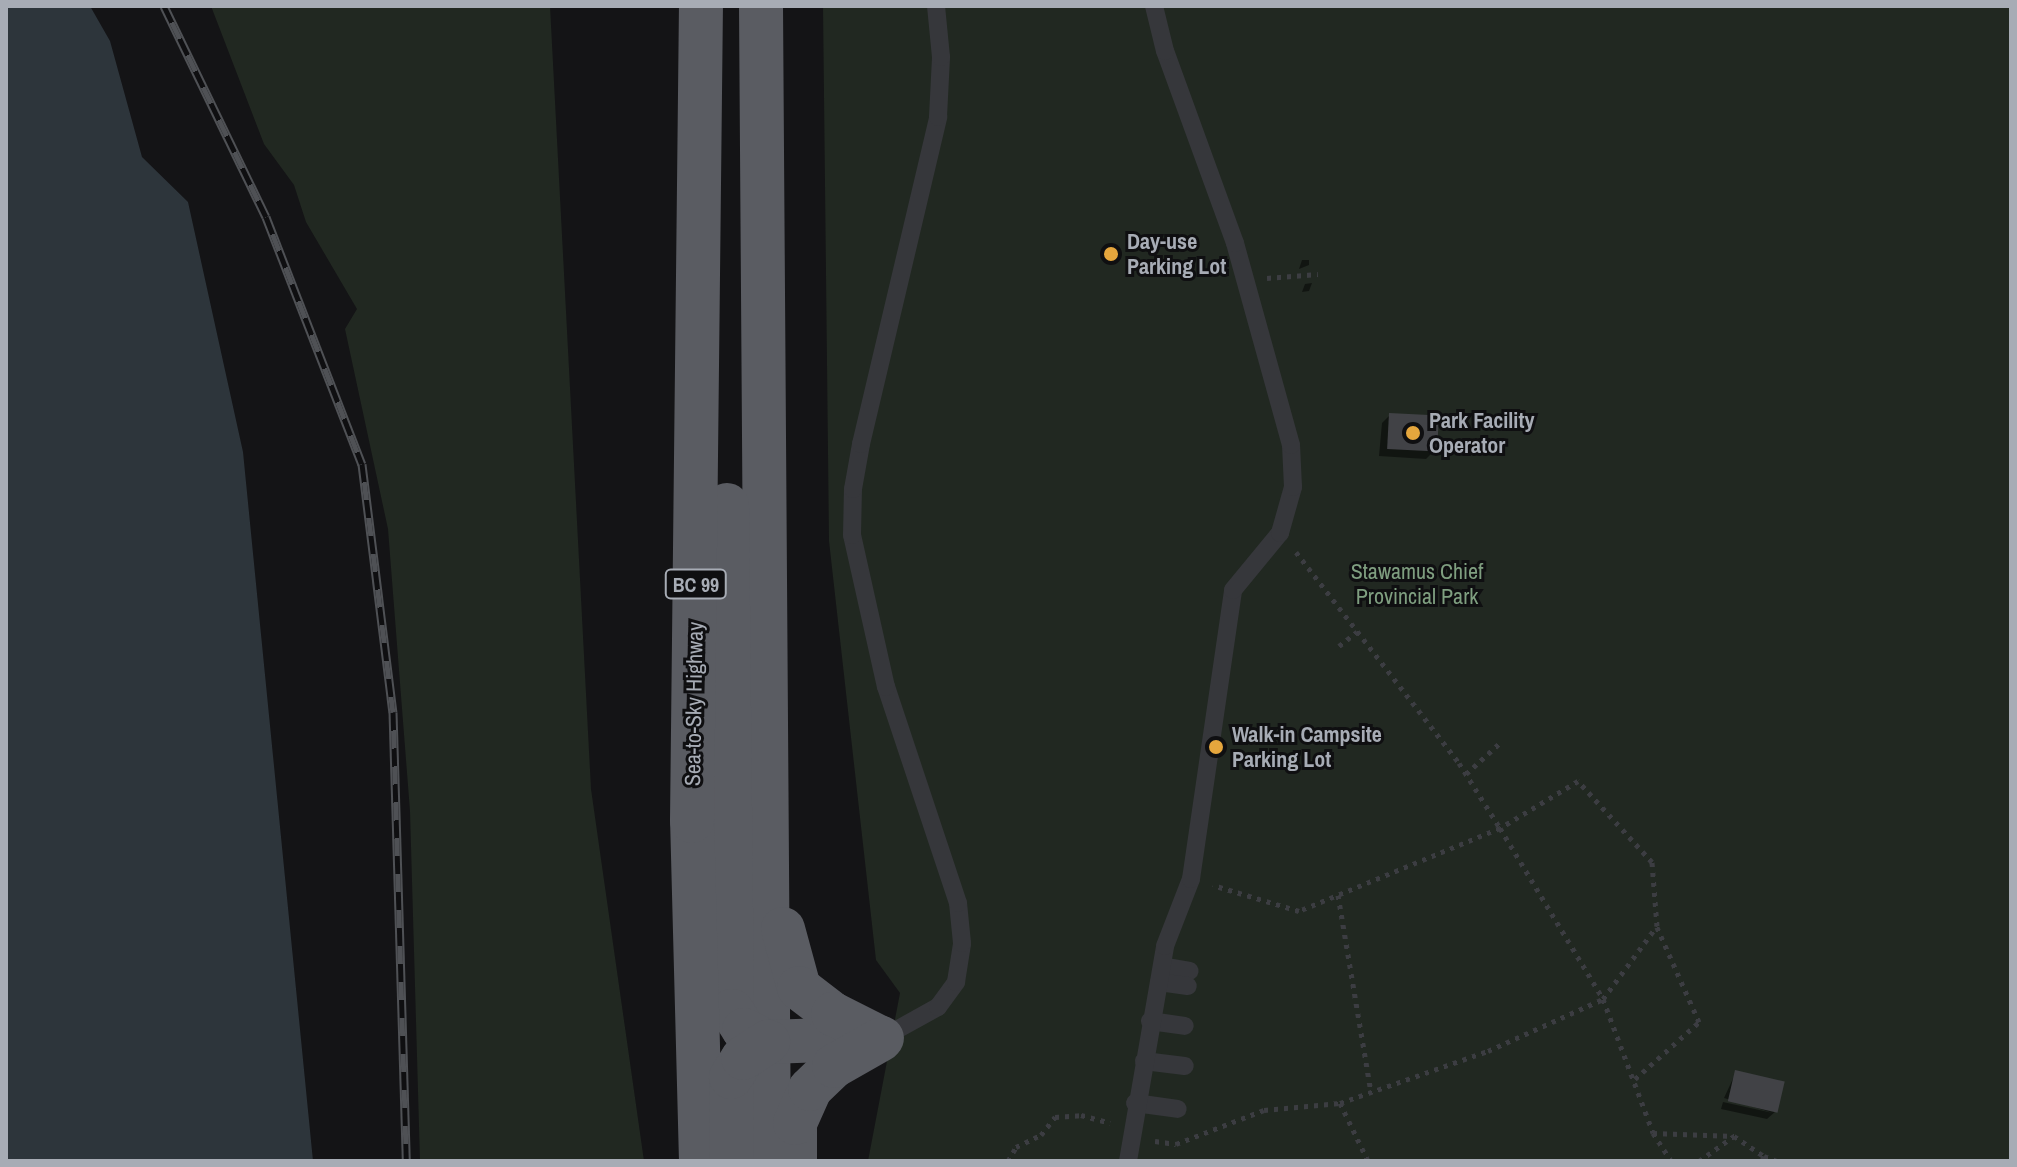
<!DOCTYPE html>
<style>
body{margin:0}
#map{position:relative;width:2017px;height:1167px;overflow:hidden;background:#141416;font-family:"Archivo Narrow",sans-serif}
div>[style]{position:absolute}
.green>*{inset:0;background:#212821}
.water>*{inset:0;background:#2d353b}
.shadow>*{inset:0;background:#0007}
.building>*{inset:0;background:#414246;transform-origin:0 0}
.path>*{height:5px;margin-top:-2.5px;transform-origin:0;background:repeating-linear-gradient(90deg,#3c3d42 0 4px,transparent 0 10px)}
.service>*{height:18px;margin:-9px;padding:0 9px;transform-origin:9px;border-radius:9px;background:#36373b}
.trunk>*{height:44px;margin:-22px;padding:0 22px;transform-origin:22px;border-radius:22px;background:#5a5c62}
.rail>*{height:9px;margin-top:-4.5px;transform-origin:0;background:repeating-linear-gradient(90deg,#0f0f11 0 18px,#4f5155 0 36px);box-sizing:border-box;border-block:2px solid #4f5155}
.dots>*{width:22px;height:22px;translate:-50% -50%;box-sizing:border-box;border:4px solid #0f0f11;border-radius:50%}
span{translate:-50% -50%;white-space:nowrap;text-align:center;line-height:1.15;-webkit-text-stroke:6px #0f0f11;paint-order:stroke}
.shield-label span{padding:2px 6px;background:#0f0f11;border:2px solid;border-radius:6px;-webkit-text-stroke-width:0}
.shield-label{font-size:20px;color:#a7acb5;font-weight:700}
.poi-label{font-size:22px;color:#a7acb5;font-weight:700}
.left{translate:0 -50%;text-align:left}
.park-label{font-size:22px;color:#7f9f80}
.street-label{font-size:22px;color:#a7acb5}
.frame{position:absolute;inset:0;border:8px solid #a7acb5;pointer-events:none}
</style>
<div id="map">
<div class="green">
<div style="clip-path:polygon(211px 6px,550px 6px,591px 789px,644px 1161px,420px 1161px,410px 811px,388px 529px,345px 329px,357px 309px,306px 222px,294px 185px,264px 144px)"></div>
<div style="clip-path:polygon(823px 6px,2011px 6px,2011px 1161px,868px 1161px,900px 993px,876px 960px,829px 541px)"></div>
</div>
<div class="water">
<div style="clip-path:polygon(6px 6px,90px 6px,110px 41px,142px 157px,188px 202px,243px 452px,313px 1161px,6px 1161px)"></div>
</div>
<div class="shadow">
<div style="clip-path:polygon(1302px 260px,1309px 260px,1309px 265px,1299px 269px)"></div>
<div style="clip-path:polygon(1312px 283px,1309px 291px,1302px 292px,1305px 284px)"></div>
<div style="clip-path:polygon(1390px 415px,1434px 451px,1426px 459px,1379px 456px,1382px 423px)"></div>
<div style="clip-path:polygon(1736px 1072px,1776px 1111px,1767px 1119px,1721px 1109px,1723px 1102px,1773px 1113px,1724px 1098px)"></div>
</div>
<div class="building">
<div style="left:1389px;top:413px;width:50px;height:36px;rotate:3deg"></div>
<div style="left:1735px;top:1070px;width:51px;height:32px;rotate:13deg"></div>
</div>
<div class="path">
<div style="left:1267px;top:278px;width:51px;rotate:-4.5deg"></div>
<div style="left:1296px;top:552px;width:267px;rotate:52.3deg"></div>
<div style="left:1459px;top:763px;width:77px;rotate:57.8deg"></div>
<div style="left:1500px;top:828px;width:200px;rotate:58.9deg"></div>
<div style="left:1603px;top:999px;width:143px;rotate:69.5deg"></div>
<div style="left:1653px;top:1133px;width:33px;rotate:57deg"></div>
<div style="left:1339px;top:646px;width:23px;rotate:-38deg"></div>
<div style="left:1466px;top:774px;width:49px;rotate:-42.5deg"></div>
<div style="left:1338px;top:895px;width:200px;rotate:80.5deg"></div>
<div style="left:1635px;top:1079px;width:86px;rotate:-41.7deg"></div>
<div style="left:1699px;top:1022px;width:104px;rotate:-113.9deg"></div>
<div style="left:1340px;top:1103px;width:64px;rotate:64.2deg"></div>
<div style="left:1653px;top:1133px;width:81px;rotate:2.1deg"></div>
<div style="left:1734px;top:1136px;width:36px;rotate:34deg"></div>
<div style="left:1764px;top:1156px;width:5px;rotate:112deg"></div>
<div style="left:1155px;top:1141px;width:21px;rotate:8deg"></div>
<div style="left:1176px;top:1144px;width:94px;rotate:-21.1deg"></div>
<div style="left:1264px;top:1110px;width:76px;rotate:-5.3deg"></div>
<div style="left:1340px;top:1103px;width:157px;rotate:-19.4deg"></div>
<div style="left:1488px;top:1051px;width:126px;rotate:-24.3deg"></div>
<div style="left:1603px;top:999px;width:91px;rotate:-53.5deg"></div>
<div style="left:1657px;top:926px;width:64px;rotate:-94.5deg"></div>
<div style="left:1652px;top:862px;width:110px;rotate:-132.4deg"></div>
<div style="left:1578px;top:781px;width:91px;rotate:148.9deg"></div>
<div style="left:1500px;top:828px;width:217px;rotate:157.6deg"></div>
<div style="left:1299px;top:911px;width:90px;rotate:-163.2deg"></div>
<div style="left:1764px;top:1156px;width:14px;rotate:21deg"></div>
<div style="left:1008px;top:1161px;width:16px;rotate:-60deg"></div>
<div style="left:1016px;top:1147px;width:28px;rotate:-26deg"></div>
<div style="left:1041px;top:1135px;width:23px;rotate:-52deg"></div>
<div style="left:1055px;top:1117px;width:26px;rotate:-4deg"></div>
<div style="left:1081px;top:1115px;width:30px;rotate:15deg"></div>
<div style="left:1699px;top:1161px;width:43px;rotate:-35.5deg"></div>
</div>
<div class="service">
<div style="left:1162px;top:966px;width:28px;rotate:10deg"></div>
<div style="left:1159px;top:982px;width:29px;rotate:8deg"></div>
<div style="left:1150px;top:1021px;width:35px;rotate:8deg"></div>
<div style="left:882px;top:1038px;width:64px;rotate:-29deg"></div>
<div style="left:938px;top:1007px;width:31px;rotate:-54deg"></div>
<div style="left:956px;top:982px;width:39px;rotate:-81deg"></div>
<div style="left:962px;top:943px;width:40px;rotate:-95.7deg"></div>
<div style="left:958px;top:903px;width:228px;rotate:-108.4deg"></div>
<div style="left:886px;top:687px;width:156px;rotate:-102.6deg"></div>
<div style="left:852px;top:535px;width:46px;rotate:-88.8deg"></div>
<div style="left:853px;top:489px;width:46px;rotate:-79.9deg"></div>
<div style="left:861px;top:444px;width:336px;rotate:-76.7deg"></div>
<div style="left:938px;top:117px;width:60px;rotate:-87.1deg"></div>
<div style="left:941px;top:57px;width:51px;rotate:-95.6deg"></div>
<div style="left:1144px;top:1061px;width:41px;rotate:7deg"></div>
<div style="left:1135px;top:1103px;width:43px;rotate:7.9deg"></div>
<div style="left:1128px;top:1161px;width:218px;rotate:-80.2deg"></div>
<div style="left:1165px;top:946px;width:72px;rotate:-68.8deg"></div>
<div style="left:1191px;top:879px;width:292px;rotate:-81.7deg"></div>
<div style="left:1233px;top:590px;width:74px;rotate:-50.5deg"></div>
<div style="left:1280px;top:533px;width:48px;rotate:-74.2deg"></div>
<div style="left:1293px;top:487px;width:42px;rotate:-92.7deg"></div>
<div style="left:1291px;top:445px;width:210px;rotate:-105.5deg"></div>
<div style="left:1235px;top:243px;width:204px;rotate:-110deg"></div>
<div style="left:1165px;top:51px;width:46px;rotate:-103.7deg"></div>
</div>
<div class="trunk">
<div style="left:761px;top:6px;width:1155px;rotate:89.6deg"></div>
<div style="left:727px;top:505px;width:506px;rotate:89.43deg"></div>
<div style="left:732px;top:1011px;width:22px;rotate:58deg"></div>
<div style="left:744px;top:1030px;width:27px;rotate:27deg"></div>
<div style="left:768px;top:1042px;width:114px;rotate:-2deg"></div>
<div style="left:783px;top:929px;width:61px;rotate:74.8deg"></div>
<div style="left:799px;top:988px;width:43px;rotate:37.4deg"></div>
<div style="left:833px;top:1014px;width:51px;rotate:26.6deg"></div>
<div style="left:701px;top:1161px;width:340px;rotate:-91.5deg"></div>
<div style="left:692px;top:821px;width:815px;rotate:-89.37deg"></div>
<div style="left:732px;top:1161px;width:84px;rotate:-90.7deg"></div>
<div style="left:731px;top:1077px;width:22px;rotate:-58deg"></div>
<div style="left:743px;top:1058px;width:30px;rotate:-33deg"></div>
<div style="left:795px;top:1161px;width:38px;rotate:-90deg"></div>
<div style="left:795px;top:1123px;width:37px;rotate:-66deg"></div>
<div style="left:810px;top:1089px;width:33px;rotate:-44deg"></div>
<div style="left:834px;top:1066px;width:53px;rotate:-29.5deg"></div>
</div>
<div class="rail">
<div style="left:164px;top:6px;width:234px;rotate:64.2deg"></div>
<div style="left:266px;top:217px;width:265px;rotate:68.8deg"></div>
<div style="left:362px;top:464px;width:250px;rotate:82.9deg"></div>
<div style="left:393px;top:712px;width:449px;rotate:88.3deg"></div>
</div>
<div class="dots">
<div style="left:1111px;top:254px;background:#e5a63d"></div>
<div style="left:1413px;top:433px;background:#e5a63d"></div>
<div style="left:1216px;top:747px;background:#e5a63d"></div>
</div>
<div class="shield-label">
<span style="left:696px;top:584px">BC 99</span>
</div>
<div class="poi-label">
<span class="left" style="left:1127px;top:254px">Day-use<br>Parking Lot</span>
<span class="left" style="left:1429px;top:433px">Park Facility<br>Operator</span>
<span class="left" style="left:1232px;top:747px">Walk-in Campsite<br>Parking Lot</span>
</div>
<div class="park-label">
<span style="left:1417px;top:584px">Stawamus Chief<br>Provincial Park</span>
</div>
<div class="street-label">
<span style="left:694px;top:704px;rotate:-89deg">Sea-to-Sky Highway</span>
</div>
<div class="frame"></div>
</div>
